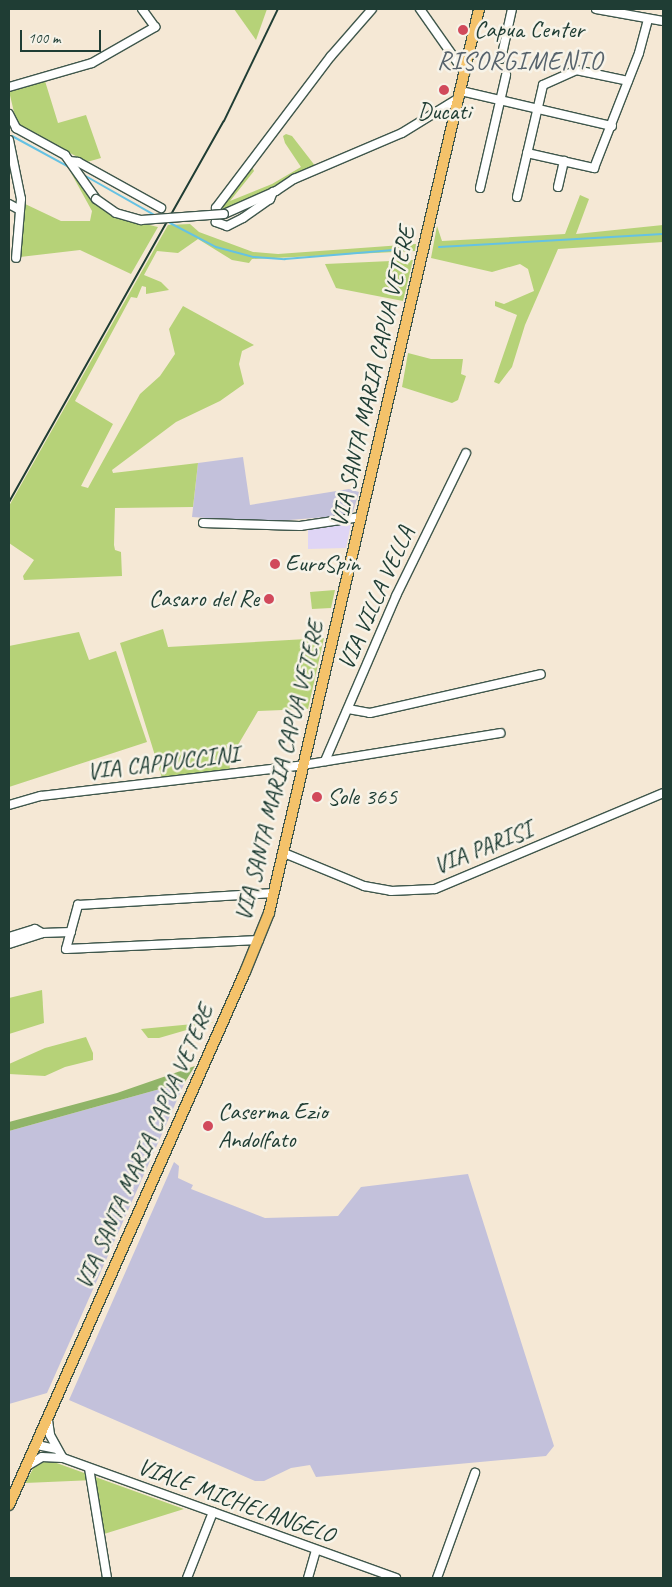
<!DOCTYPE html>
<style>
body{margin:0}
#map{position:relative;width:672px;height:1587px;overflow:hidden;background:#f5e8d5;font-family:Caveat,sans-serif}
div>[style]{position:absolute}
.built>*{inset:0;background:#dfd5f5}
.industrial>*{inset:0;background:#c3c1db}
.green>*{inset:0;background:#b6d278}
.forest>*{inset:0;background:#90b468}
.stream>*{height:2px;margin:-1px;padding:0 1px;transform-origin:1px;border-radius:1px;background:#65c2e3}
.roads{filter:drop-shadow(1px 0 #3f574c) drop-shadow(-1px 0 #3f574c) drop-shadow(0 1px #3f574c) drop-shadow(0 -1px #3f574c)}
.minor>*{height:8px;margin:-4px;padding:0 4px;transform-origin:4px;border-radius:4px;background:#fff}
.major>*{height:10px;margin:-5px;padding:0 5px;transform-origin:5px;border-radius:5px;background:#f4c26a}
.rail>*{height:2px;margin:-1px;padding:0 1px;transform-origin:1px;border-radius:1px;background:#1f3d34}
.bridges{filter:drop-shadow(1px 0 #3f574c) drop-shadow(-1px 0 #3f574c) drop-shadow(0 1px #3f574c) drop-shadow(0 -1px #3f574c)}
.minor-bridge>*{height:8px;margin:-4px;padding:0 4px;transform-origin:4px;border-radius:4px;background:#fff}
.dots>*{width:14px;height:14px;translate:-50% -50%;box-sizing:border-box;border:2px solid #f7f3e8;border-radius:50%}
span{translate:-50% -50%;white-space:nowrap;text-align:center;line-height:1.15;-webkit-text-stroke:5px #f7f3e8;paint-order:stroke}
.poi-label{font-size:24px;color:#1f3d34}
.left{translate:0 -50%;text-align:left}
.right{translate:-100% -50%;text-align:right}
.street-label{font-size:24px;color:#1f3d34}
.neighbourhood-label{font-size:25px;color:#57636c;letter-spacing:1px}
.frame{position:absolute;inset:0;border:10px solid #1f3d34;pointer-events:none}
.scale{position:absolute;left:20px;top:30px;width:81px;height:22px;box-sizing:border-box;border:2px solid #1f3d34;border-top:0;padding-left:6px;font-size:15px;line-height:18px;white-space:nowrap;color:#1f3d34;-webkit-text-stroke:4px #f7f3e8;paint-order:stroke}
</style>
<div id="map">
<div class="built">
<div style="clip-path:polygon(351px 523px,346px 548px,308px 549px,308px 527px)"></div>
</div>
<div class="industrial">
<div style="clip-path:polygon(243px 457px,250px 505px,349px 489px,359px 492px,352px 515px,264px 522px,192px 517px,198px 463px)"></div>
<div style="clip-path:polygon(185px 1082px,47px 1393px,9px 1404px,9px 1131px)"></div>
<div style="clip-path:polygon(174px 1162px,179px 1166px,178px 1178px,193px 1185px,191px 1189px,265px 1218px,338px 1216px,361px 1187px,468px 1174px,554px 1446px,546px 1456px,316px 1477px,310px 1465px,291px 1468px,264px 1481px,255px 1481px,69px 1400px)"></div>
</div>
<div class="green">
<div style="clip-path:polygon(234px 9px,267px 9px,256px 40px)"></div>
<div style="clip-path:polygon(45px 81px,58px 123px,86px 115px,101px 158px,87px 162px,17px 125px,9px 91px)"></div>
<div style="clip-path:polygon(286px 134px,292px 136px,316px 167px,235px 207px,218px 212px,252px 167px,254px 171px,230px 201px,272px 184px,301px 167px,285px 143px,283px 136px)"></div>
<div style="clip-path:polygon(70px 171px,91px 198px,136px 222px,158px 227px,131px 274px,80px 250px,20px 257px,23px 203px,61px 221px,90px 221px,92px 211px)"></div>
<div style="clip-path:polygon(580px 195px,589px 199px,576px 234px,663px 225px,663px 242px,558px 249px,525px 325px,512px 367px,499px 384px,494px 382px,517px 315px,495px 306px,495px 301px,504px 304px,534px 291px,528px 269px,520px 264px,492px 272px,431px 258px,437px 226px,442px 241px,565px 234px)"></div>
<div style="clip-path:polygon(190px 224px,199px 232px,253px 252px,278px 254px,416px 244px,415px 251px,252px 259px,249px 263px,232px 260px,198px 239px,178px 253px,157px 251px,144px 275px,161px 282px,169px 290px,146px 294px,146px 287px,142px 286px,137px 298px,131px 297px,75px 401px,113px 424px,81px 486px,88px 488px,140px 394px,160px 376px,175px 354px,169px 329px,183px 306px,254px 345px,242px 351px,239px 364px,244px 384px,220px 401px,176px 422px,112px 470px,113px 473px,198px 463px,193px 507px,115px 508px,114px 545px,115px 550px,121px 552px,122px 576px,24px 580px,23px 576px,34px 560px,9px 543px,9px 506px,168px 225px)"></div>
<div style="clip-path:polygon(413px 260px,403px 301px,336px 288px,325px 264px)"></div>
<div style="clip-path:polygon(408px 353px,431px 359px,463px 359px,461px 374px,466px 376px,458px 400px,452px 403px,402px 387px)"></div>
<div style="clip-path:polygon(335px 590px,331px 608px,312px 609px,310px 592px)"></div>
<div style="clip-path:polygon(163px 629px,168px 647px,324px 638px,308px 709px,258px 711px,229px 760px,230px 770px,162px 778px,120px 643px)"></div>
<div style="clip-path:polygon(79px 632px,89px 660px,116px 651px,147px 742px,9px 787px,9px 646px)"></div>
<div style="clip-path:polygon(42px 990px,44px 1023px,9px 1034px,9px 998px)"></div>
<div style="clip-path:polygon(214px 1022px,159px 1038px,148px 1038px,141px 1029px)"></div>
<div style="clip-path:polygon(86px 1037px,93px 1053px,93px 1060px,65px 1067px,45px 1076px,9px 1074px,9px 1064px,45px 1048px)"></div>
<div style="clip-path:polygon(46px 1461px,51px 1461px,184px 1509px,104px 1534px,94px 1480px,25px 1483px,34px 1467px)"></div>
</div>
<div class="forest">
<div style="clip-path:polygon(195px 1066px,185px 1082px,9px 1131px,9px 1122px,117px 1093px)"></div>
</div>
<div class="stream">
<div style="left:12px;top:136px;width:65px;rotate:28.5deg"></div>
<div style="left:82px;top:174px;width:85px;rotate:29.6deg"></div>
<div style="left:170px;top:223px;width:52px;rotate:27.6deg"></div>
<div style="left:216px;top:247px;width:39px;rotate:15deg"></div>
<div style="left:254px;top:257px;width:31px;rotate:4deg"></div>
<div style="left:285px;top:259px;width:121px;rotate:-4.7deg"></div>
<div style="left:439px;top:247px;width:224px;rotate:-3.3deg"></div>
</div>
<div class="roads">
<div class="minor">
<div style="left:420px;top:9px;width:78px;rotate:54.9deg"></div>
<div style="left:596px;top:9px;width:68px;rotate:10.2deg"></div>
<div style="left:501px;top:59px;width:51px;rotate:-77.6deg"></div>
<div style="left:9px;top:87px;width:86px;rotate:-16.1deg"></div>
<div style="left:92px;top:63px;width:73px;rotate:-29.7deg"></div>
<div style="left:155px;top:27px;width:22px;rotate:-126deg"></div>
<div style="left:461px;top:91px;width:155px;rotate:13.1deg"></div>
<div style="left:9px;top:114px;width:16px;rotate:63deg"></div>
<div style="left:16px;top:128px;width:56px;rotate:28.9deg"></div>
<div style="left:65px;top:155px;width:54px;rotate:54.8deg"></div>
<div style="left:9px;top:140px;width:60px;rotate:78.5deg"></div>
<div style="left:21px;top:199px;width:59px;rotate:94.8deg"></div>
<div style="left:527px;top:153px;width:69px;rotate:12.6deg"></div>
<div style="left:594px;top:168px;width:123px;rotate:-68.6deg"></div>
<div style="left:639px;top:53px;width:35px;rotate:-75deg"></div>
<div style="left:70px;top:161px;width:8px;rotate:7deg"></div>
<div style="left:78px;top:162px;width:95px;rotate:29deg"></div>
<div style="left:558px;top:187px;width:27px;rotate:-77deg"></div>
<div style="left:480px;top:188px;width:116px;rotate:-77deg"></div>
<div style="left:273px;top:192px;width:8px;rotate:113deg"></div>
<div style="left:270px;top:199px;width:33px;rotate:145deg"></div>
<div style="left:243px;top:218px;width:18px;rotate:153deg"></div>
<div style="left:227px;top:226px;width:12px;rotate:-160deg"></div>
<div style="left:216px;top:222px;width:14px;rotate:-90deg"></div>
<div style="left:216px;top:208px;width:191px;rotate:-52.9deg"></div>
<div style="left:331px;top:56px;width:62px;rotate:-48.9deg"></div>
<div style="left:517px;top:197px;width:115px;rotate:-76.9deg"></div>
<div style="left:543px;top:85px;width:36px;rotate:-24deg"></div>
<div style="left:576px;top:70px;width:53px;rotate:11.9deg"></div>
<div style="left:9px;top:204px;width:10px;rotate:29deg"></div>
<div style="left:224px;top:214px;width:57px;rotate:-23.9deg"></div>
<div style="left:276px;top:191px;width:22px;rotate:-34deg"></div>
<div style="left:294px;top:179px;width:117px;rotate:-23.1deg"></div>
<div style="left:402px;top:133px;width:67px;rotate:-31.6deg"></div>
<div style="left:203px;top:523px;width:97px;rotate:1.8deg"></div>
<div style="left:300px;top:526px;width:61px;rotate:-8.5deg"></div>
<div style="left:348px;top:709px;width:22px;rotate:10deg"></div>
<div style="left:370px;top:713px;width:175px;rotate:-12.8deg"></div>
<div style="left:325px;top:761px;width:180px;rotate:-66.7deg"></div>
<div style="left:396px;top:596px;width:159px;rotate:-63.9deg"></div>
<div style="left:9px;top:805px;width:33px;rotate:-16deg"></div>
<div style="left:41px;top:796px;width:264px;rotate:-6.7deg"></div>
<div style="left:303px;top:765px;width:200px;rotate:-9.2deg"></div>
<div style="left:284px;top:853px;width:87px;rotate:22.4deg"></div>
<div style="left:364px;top:886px;width:27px;rotate:10deg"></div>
<div style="left:391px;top:891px;width:44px;rotate:-2.6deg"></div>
<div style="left:435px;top:889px;width:247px;rotate:-22.8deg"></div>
<div style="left:9px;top:937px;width:27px;rotate:-17deg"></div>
<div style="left:35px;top:929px;width:8px;rotate:30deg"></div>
<div style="left:42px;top:933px;width:29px;rotate:-2deg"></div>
<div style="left:259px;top:940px;width:193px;rotate:177.3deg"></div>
<div style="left:66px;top:949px;width:46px;rotate:-74.7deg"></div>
<div style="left:78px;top:905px;width:196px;rotate:-3.5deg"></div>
<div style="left:9px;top:944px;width:35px;rotate:-18deg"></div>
<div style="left:48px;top:1420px;width:15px;rotate:82deg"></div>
<div style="left:50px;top:1435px;width:26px;rotate:61deg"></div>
<div style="left:37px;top:1445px;width:19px;rotate:12deg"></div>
<div style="left:27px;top:1466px;width:17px;rotate:-31deg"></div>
<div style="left:42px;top:1457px;width:21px;rotate:3deg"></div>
<div style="left:63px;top:1458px;width:354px;rotate:19.8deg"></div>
<div style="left:89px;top:1468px;width:111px;rotate:80.7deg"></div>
<div style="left:187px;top:1578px;width:71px;rotate:-68.5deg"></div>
<div style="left:308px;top:1578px;width:29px;rotate:-74deg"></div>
<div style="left:437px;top:1578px;width:112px;rotate:-70.1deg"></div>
</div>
<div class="major">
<div style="left:9px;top:1505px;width:583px;rotate:-66.12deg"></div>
<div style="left:245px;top:972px;width:64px;rotate:-67.9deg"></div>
<div style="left:269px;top:913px;width:928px;rotate:-76.92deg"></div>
</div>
</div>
<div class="rail">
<div style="left:9px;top:502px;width:437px;rotate:-60.6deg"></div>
<div style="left:224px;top:121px;width:124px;rotate:-64.3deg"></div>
</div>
<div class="bridges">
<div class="minor-bridge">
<div style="left:96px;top:199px;width:24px;rotate:35deg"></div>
<div style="left:116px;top:213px;width:26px;rotate:16deg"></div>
<div style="left:141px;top:220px;width:83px;rotate:-4.1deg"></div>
</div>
</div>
<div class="dots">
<div style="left:463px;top:30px;background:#d1495b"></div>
<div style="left:444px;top:90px;background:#d1495b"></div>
<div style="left:275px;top:564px;background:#d1495b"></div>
<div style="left:269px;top:599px;background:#d1495b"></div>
<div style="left:317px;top:797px;background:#d1495b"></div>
<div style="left:208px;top:1126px;background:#d1495b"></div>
</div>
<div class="poi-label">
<span class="left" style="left:474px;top:30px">Capua Center</span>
<span style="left:444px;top:112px">Ducati</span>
<span class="left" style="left:285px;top:564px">EuroSpin</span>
<span class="right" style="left:259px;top:599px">Casaro del Re</span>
<span class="left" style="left:327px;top:797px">Sole 365</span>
<span class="left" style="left:218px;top:1126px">Caserma Ezio<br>Andolfato</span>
</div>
<div class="street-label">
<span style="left:373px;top:377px;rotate:-77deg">VIA SANTA MARIA CAPUA VETERE</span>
<span style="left:376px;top:598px;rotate:-66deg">VIA VILLA VELLA</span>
<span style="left:163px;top:763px;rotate:-7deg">VIA CAPPUCCINI</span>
<span style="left:280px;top:771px;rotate:-76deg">VIA SANTA MARIA CAPUA VETERE</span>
<span style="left:483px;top:848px;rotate:-22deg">VIA PARISI</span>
<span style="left:145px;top:1147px;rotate:-66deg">VIA SANTA MARIA CAPUA VETERE</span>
<span style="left:236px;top:1501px;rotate:20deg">VIALE MICHELANGELO</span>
</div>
<div class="neighbourhood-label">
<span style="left:520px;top:61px">RISORGIMENTO</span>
</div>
<div class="frame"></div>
<div class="scale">100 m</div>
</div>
